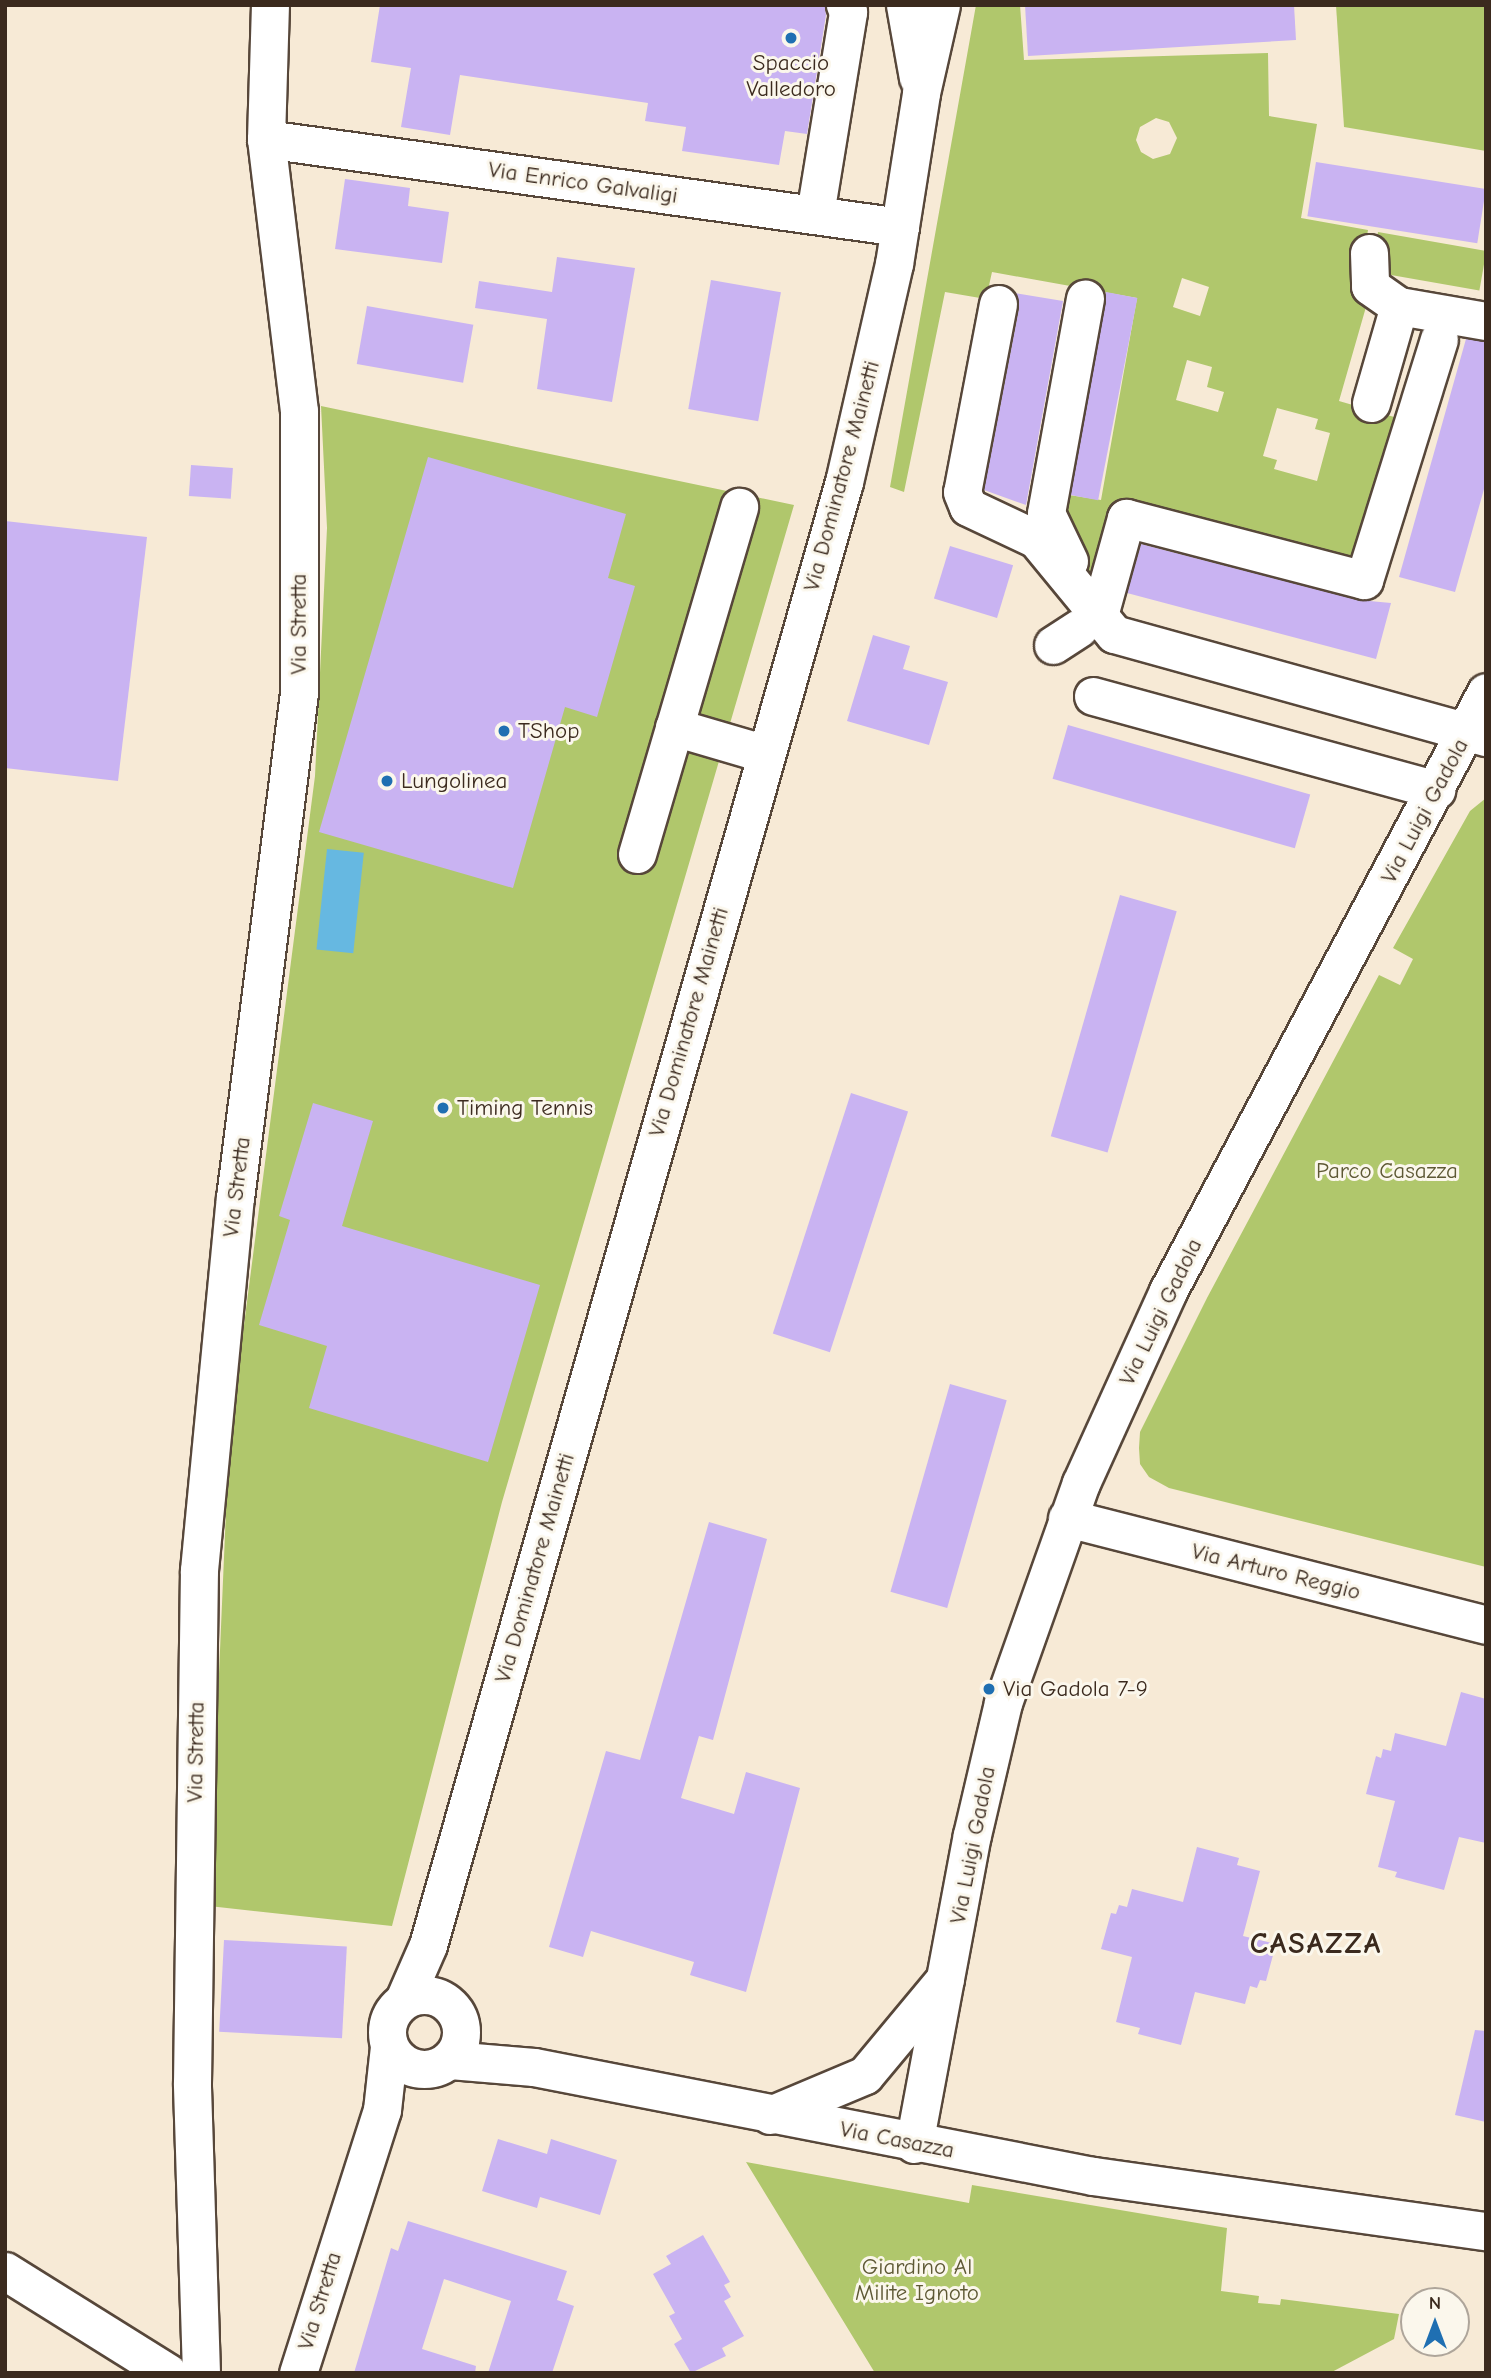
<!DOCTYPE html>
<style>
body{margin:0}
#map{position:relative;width:1491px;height:2378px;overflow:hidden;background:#f7ead6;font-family:"Comic Neue",sans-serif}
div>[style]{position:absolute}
.green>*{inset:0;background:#b0c76c;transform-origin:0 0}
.water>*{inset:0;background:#66b8e1;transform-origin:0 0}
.building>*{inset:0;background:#c9b3f2;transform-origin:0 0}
.roads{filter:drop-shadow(2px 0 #57473a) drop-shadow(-2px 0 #57473a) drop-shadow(0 2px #57473a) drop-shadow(0 -2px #57473a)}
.minor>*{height:37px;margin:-18.5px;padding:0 18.5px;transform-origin:18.5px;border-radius:18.5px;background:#fff}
.minor>.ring{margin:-18.5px;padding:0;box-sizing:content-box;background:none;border:37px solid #fff;border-radius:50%}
.dots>*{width:19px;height:19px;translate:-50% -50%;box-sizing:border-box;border:4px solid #fbf7ec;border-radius:50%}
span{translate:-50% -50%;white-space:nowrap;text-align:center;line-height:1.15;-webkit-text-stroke:6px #fbf7ec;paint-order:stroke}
.poi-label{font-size:23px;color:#3b2a1e}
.left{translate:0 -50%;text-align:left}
.street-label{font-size:23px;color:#3b2a1e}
.park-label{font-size:23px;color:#5e5935}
.district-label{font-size:30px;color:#3b2a1e;font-weight:700;letter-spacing:2px}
.frame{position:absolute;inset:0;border:7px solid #3b2a1e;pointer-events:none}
.north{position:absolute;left:1400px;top:2287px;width:70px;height:70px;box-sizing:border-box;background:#fbf7ec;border:2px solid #aea59a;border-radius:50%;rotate:0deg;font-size:19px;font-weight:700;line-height:28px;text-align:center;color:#3b2a1e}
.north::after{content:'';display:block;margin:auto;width:24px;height:32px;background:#1f6fb2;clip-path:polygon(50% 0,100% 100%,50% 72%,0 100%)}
</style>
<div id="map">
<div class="green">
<div style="clip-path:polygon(evenodd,976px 5px,1020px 5px,1024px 60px,1268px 53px,1269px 116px,1317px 124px,1301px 218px,1368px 230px,1362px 263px,1368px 300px,1339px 401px,1401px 419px,1359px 561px,1119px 505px,1101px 576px,1087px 570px,1072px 555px,1064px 516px,1069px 495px,1101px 500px,1137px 298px,992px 272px,986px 299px,945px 292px,904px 492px,890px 487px,976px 5px,1156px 118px,1169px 122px,1177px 138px,1170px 154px,1153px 159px,1141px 152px,1136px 140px,1140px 127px,1156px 118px,976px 5px,1182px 278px,1209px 287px,1200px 316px,1173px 307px,1182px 278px,976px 5px,1187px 360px,1212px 367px,1207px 387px,1224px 392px,1218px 412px,1176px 400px,1187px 360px,976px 5px,1277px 408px,1318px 419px,1315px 429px,1330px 433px,1317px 481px,1274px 469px,1277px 460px,1263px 456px,1277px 408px)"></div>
<div style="clip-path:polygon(1336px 5px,1486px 5px,1486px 151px,1344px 127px)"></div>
<div style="left:1378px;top:232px;width:110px;height:40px;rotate:10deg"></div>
<div style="clip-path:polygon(321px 406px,794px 505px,502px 1502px,392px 1926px,209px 1906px,229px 1441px,315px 776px,327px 528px)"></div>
<div style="clip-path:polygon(1486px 798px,1486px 1567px,1169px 1488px,1149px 1477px,1140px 1464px,1139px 1448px,1140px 1432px,1207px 1298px,1379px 975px,1400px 985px,1413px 959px,1393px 948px,1470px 811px)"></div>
<div style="clip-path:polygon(746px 2162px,969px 2203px,972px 2185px,1227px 2228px,1221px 2291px,1259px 2296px,1258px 2303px,1280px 2305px,1281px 2299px,1399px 2314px,1394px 2339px,1330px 2373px,875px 2373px)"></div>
</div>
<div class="water">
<div style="left:327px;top:849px;width:37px;height:101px;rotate:6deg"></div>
</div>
<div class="building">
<div style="clip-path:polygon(380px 5px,813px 5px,825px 7px,826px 15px,807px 134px,785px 131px,779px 165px,682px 151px,686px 127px,645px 121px,648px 103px,460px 75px,450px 135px,401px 127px,411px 68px,371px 62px)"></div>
<div style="clip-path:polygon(1025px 5px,1294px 5px,1296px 40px,1028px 56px)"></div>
<div style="left:1316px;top:162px;width:172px;height:55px;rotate:9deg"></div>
<div style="clip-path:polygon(345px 179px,410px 188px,408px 206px,449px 212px,442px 263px,335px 249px)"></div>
<div style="clip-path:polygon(557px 257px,635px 268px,612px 402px,537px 389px,547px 319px,475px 308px,479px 281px,552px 292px)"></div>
<div style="left:711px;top:280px;width:71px;height:131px;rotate:10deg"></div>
<div style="left:1106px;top:292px;width:32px;height:206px;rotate:11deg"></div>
<div style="clip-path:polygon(1015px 293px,1063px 301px,1026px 505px,984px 490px,1019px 308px)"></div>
<div style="left:367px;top:306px;width:108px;height:59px;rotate:10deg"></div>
<div style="clip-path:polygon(1466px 339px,1486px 341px,1486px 482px,1455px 592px,1399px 577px)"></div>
<div style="clip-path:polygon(428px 457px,626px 514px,608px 578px,635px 586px,597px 717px,565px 707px,513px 888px,319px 832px)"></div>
<div style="left:191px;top:465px;width:42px;height:31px;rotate:4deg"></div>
<div style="clip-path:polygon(5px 521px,147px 537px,118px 781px,5px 768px)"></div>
<div style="clip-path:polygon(1141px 544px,1359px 600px,1391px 603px,1376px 659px,1127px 593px)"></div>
<div style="left:950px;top:546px;width:66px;height:55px;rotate:17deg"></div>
<div style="clip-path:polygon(873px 635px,910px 646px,903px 669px,948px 682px,929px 745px,847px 721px)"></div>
<div style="left:1068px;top:725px;width:252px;height:56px;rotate:16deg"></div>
<div style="left:1120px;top:895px;width:59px;height:251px;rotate:16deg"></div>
<div style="left:851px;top:1093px;width:60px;height:253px;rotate:18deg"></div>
<div style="clip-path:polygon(313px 1103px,373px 1121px,342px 1226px,540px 1285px,488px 1462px,309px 1408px,327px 1346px,259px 1325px,290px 1220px,279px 1216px)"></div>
<div style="left:950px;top:1384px;width:59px;height:216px;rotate:16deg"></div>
<div style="clip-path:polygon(709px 1522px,767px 1539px,713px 1740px,699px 1736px,681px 1798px,734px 1814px,746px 1772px,800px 1788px,746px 1992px,690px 1975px,694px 1962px,591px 1931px,583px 1957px,549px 1947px,606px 1751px,640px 1760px)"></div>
<div style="clip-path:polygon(1461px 1692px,1486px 1699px,1486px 1843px,1459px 1837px,1444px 1890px,1395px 1877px,1397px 1872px,1378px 1867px,1395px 1801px,1366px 1794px,1376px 1756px,1381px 1758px,1383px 1749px,1391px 1751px,1395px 1733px,1446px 1746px)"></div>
<div style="clip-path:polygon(1197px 1847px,1239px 1858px,1237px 1865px,1260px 1871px,1243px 1936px,1276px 1944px,1266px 1981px,1260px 1980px,1257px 1988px,1250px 1986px,1245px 2004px,1195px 1992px,1181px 2045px,1138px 2034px,1140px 2028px,1116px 2022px,1132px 1957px,1101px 1949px,1111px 1913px,1116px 1914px,1119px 1905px,1127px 1907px,1132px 1889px,1183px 1902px)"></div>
<div style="left:224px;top:1940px;width:123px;height:92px;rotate:3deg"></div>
<div style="clip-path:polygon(1475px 2030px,1486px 2031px,1486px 2122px,1455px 2115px)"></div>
<div style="clip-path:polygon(498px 2139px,547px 2154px,551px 2139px,617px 2160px,600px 2215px,540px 2197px,537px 2208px,482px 2191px)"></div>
<div style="clip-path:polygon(408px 2221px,567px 2271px,557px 2300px,574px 2306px,552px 2373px,488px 2373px,511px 2301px,444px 2279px,422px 2349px,476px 2366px,475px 2373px,354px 2373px,391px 2248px,398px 2251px)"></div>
<div style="clip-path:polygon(703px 2235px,730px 2282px,724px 2285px,731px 2297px,724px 2301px,744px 2336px,722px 2348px,726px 2356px,691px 2373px,674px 2344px,682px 2339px,669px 2316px,675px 2313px,653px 2274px,671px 2264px,666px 2256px)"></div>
</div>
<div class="roads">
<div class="minor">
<div style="left:905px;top:5px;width:74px;rotate:79.9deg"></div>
<div style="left:266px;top:139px;width:640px;rotate:7.9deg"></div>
<div style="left:815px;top:214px;width:205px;rotate:-80.7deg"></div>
<div style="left:848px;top:12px;width:8px;rotate:-113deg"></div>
<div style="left:1369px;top:253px;width:33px;rotate:88deg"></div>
<div style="left:1370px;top:286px;width:35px;rotate:35deg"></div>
<div style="left:998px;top:304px;width:191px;rotate:100.8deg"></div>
<div style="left:962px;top:492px;width:16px;rotate:68deg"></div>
<div style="left:968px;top:507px;width:75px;rotate:25.2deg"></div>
<div style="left:1036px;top:539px;width:123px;rotate:50.6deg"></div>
<div style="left:1114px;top:634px;width:386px;rotate:15.5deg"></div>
<div style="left:1371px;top:403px;width:101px;rotate:-73.9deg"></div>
<div style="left:1399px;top:306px;width:88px;rotate:9.8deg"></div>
<div style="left:1069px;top:561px;width:53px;rotate:-115.6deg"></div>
<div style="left:1046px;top:513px;width:218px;rotate:-79.7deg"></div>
<div style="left:1098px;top:619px;width:105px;rotate:-74.5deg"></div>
<div style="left:1126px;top:518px;width:246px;rotate:14.6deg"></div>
<div style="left:1364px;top:580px;width:252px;rotate:-72.7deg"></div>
<div style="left:1053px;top:645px;width:31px;rotate:-33deg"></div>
<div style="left:1093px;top:696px;width:356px;rotate:15.3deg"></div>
<div style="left:674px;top:727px;width:96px;rotate:16.4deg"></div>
<div style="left:637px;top:854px;width:362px;rotate:-73.6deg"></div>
<div style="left:1067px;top:1518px;width:432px;rotate:14.3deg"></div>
<div class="ring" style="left:387px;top:1995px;width:37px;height:37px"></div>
<div style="left:404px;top:2000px;width:60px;rotate:-66.4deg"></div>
<div style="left:428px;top:1945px;width:1521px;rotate:-74.13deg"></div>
<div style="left:844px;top:482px;width:224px;rotate:-77.1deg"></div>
<div style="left:894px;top:264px;width:173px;rotate:-81deg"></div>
<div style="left:921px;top:93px;width:90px;rotate:-77.2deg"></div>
<div style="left:450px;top:2060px;width:84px;rotate:4.8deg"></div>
<div style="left:534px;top:2067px;width:570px;rotate:11.03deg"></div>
<div style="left:1093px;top:2176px;width:397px;rotate:8deg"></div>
<div style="left:770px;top:2115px;width:103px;rotate:-22.8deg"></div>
<div style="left:865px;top:2075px;width:125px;rotate:-50.2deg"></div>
<div style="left:914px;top:2144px;width:314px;rotate:-79.4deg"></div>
<div style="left:972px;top:1835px;width:136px;rotate:-76.8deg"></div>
<div style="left:1003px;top:1703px;width:233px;rotate:-70.5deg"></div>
<div style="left:1081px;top:1483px;width:211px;rotate:-65.6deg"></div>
<div style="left:1168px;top:1291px;width:678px;rotate:-62.04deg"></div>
<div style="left:5px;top:2271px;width:192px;rotate:32deg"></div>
<div style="left:201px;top:2373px;width:290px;rotate:-91.8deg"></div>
<div style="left:192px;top:2083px;width:513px;rotate:-89.22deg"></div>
<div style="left:199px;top:1570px;width:374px;rotate:-84.5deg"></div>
<div style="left:235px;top:1198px;width:509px;rotate:-82.78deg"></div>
<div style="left:299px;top:693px;width:282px;rotate:-90deg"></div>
<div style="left:299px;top:411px;width:274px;rotate:-96.9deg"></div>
<div style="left:266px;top:139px;width:134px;rotate:-88.3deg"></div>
<div style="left:298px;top:2373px;width:276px;rotate:-72.3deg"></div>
<div style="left:382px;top:2110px;width:63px;rotate:-83.7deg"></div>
</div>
</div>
<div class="dots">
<div style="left:791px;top:38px;background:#1f6fb2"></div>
<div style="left:504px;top:731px;background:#1f6fb2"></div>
<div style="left:387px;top:781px;background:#1f6fb2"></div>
<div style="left:443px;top:1108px;background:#1f6fb2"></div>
<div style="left:989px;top:1689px;background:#1f6fb2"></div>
</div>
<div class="poi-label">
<span style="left:791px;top:76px">Spaccio<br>Valledoro</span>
<span class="left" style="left:518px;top:731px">TShop</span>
<span class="left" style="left:401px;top:781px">Lungolinea</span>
<span class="left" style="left:457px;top:1108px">Timing Tennis</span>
<span class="left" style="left:1003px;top:1689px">Via Gadola 7-9</span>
</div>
<div class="street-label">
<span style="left:583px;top:183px;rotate:8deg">Via Enrico Galvaligi</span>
<span style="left:842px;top:476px;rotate:-75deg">Via Dominatore Mainetti</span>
<span style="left:299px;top:624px;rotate:-90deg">Via Stretta</span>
<span style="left:1425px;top:811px;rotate:-62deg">Via Luigi Gadola</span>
<span style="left:689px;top:1022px;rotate:-74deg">Via Dominatore Mainetti</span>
<span style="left:237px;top:1187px;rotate:-83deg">Via Stretta</span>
<span style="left:1161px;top:1312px;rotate:-64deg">Via Luigi Gadola</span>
<span style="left:535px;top:1568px;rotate:-74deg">Via Dominatore Mainetti</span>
<span style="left:1276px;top:1572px;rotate:14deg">Via Arturo Reggio</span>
<span style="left:196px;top:1752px;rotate:-89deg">Via Stretta</span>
<span style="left:973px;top:1845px;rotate:-79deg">Via Luigi Gadola</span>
<span style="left:897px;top:2140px;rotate:11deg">Via Casazza</span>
<span style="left:320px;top:2301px;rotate:-73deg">Via Stretta</span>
</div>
<div class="park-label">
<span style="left:1387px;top:1171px">Parco Casazza</span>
<span style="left:917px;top:2280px">Giardino Al<br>Milite Ignoto</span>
</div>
<div class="district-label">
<span style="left:1316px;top:1944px">CASAZZA</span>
</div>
<div class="frame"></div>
<div class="north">N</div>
</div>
